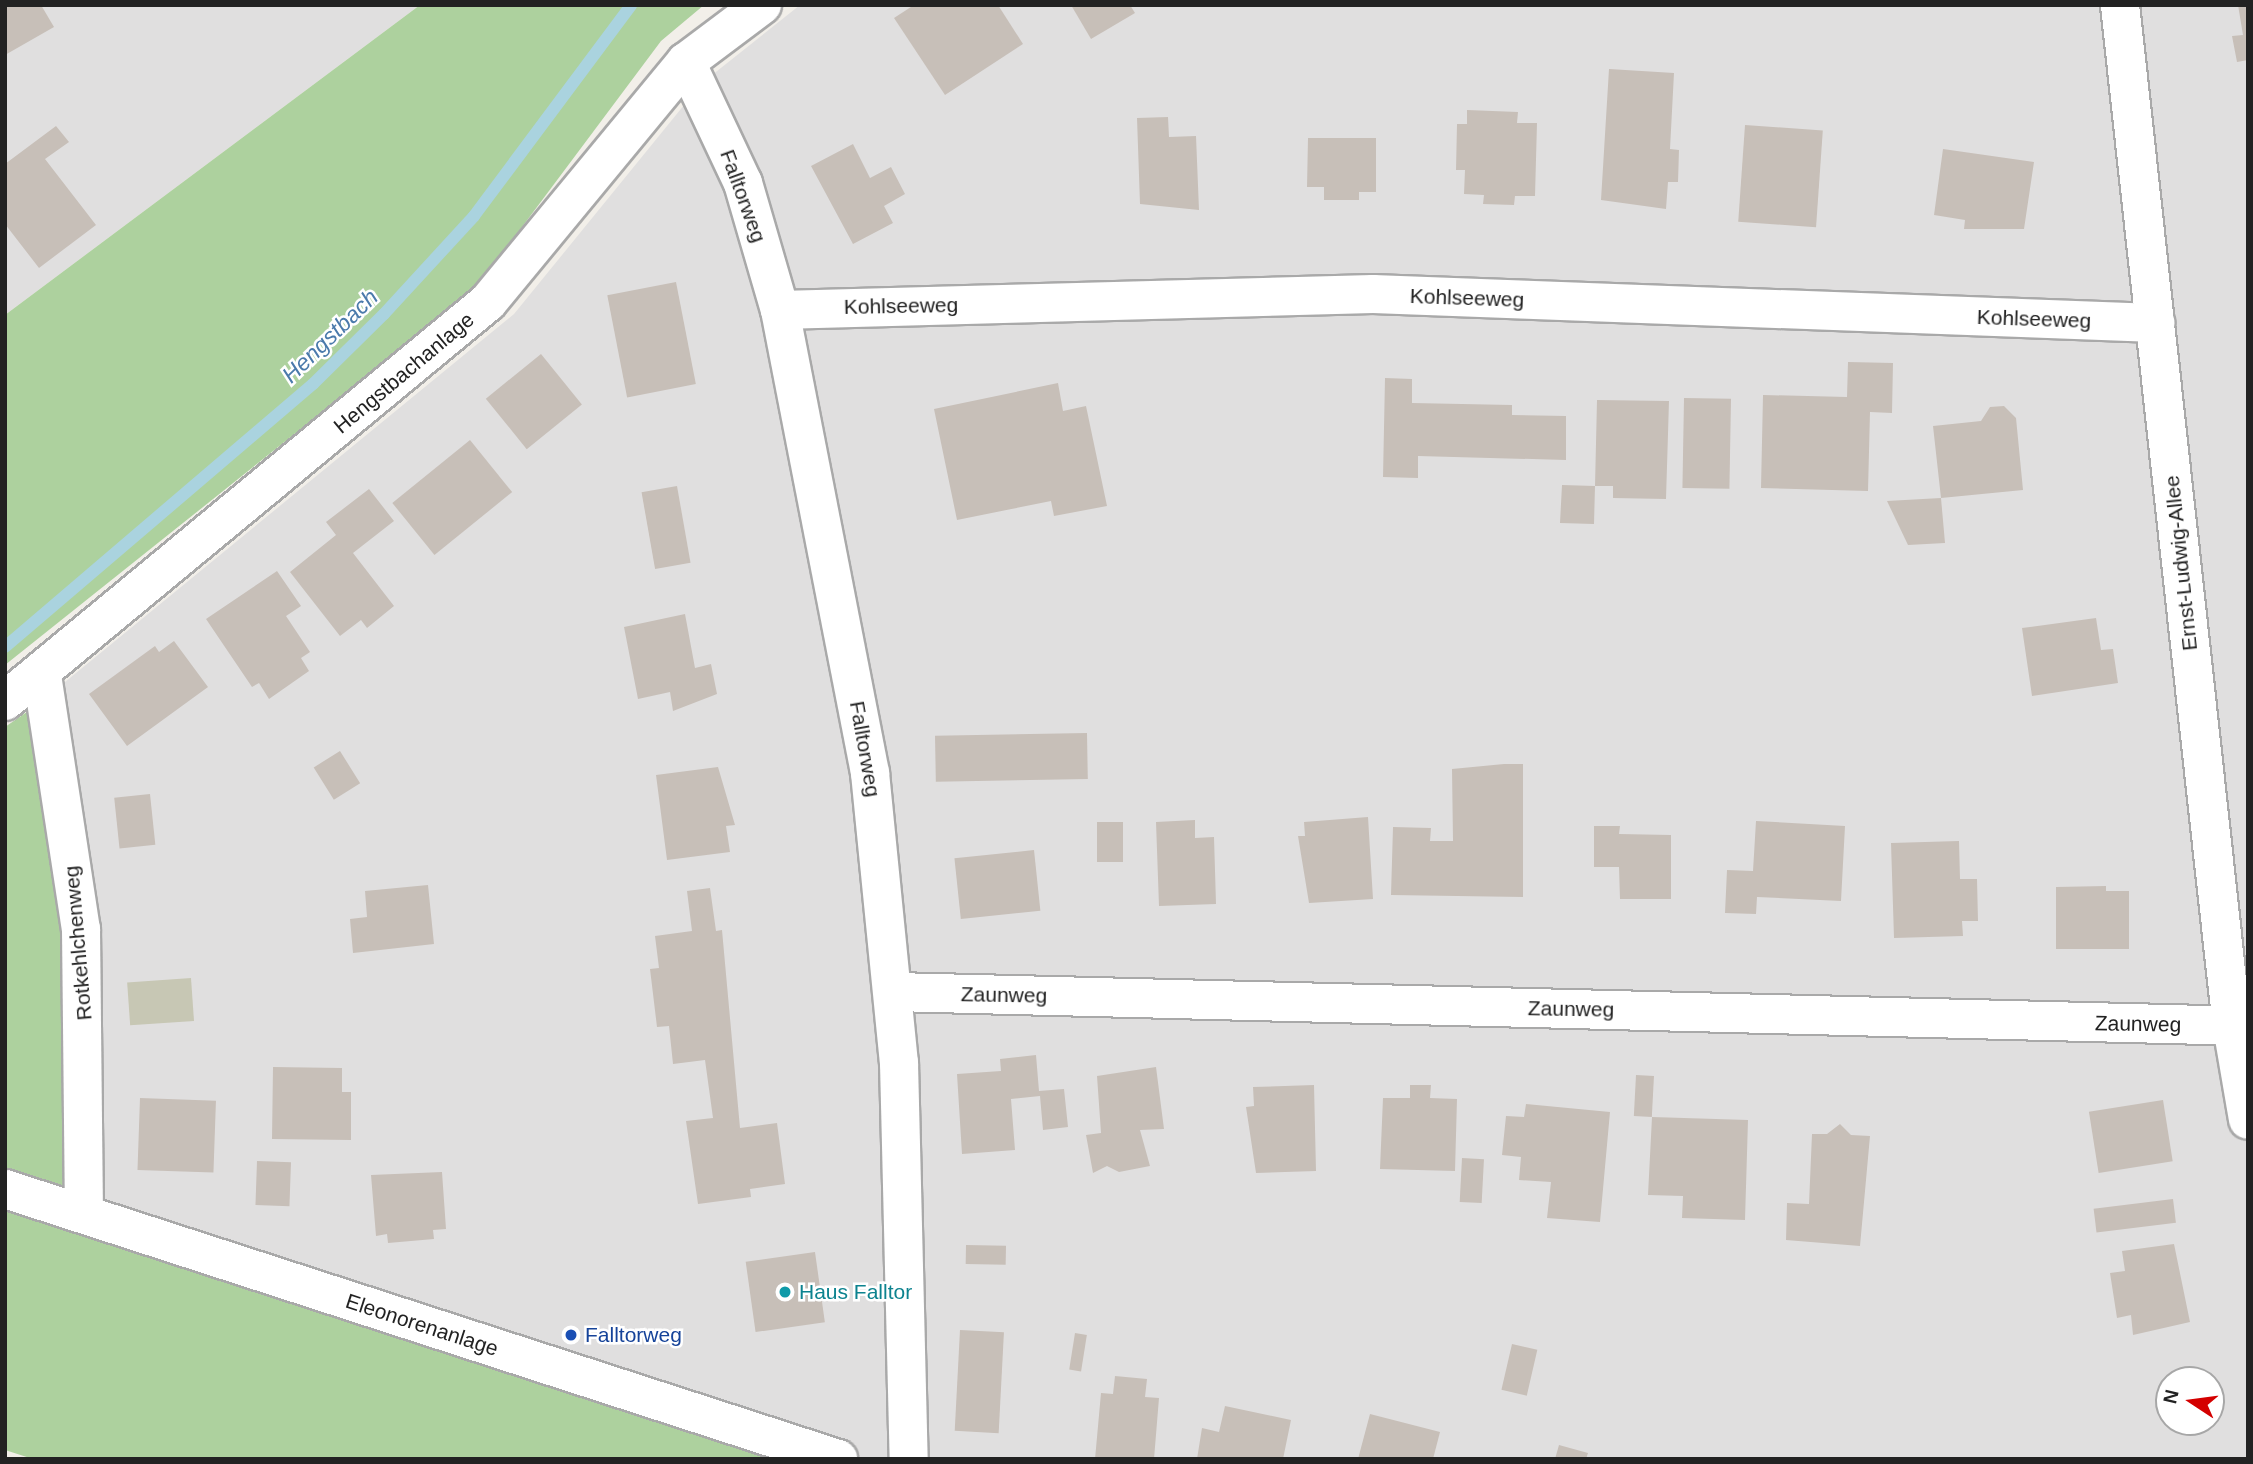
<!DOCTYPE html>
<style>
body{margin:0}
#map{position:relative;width:2253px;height:1464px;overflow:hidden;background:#f2efe9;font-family:Helvetica,sans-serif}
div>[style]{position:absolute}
.residential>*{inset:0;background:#e0dfdf}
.construction>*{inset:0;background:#c7c7b4;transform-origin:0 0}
.forest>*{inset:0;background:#add19e}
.stream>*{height:12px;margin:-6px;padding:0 6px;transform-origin:6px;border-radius:6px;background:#aad3df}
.building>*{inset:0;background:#c7bfb8;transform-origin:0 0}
.roads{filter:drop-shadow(2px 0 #a9a9a9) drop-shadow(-2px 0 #a9a9a9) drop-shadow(0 2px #a9a9a9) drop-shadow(0 -2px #a9a9a9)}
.minor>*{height:38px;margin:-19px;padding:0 19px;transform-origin:19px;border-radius:19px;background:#fff}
.dots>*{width:19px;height:19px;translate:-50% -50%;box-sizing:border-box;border:4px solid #fff;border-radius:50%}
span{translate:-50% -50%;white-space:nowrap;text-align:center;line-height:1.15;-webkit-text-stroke:5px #fff;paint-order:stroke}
.street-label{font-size:21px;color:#222}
.culture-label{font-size:21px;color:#0d838f}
.left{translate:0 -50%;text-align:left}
.transit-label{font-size:21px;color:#164399}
.water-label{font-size:23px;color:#4a7aab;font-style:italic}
.frame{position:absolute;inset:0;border:7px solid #222;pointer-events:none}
.north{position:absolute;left:2155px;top:1366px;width:70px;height:70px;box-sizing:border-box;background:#fff;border:2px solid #a7a7a7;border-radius:50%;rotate:283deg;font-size:19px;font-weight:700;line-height:28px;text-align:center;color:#222}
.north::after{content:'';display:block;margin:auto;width:24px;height:32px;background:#d40000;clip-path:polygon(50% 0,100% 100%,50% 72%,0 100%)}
</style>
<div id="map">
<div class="residential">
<div style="clip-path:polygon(5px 5px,420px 5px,5px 315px)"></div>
<div style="clip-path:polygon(evenodd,800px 5px,2248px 5px,2248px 1459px,790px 1459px,73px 1228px,37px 705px,514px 314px,702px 83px,800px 5px,2169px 1380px,2211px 1380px,2211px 1422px,2169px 1422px,2169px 1380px)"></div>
</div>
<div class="construction">
<div style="left:191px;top:978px;width:43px;height:64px;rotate:86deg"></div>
</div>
<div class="forest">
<div style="clip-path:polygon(420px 5px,704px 5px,661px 41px,475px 290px,5px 665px,5px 315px)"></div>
<div style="clip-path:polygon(37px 705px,72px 900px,73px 1229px,790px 1459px,33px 1459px,5px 1450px,5px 727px)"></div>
</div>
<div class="stream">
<div style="left:5px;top:647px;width:405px;rotate:-40.5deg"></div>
<div style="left:313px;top:384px;width:100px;rotate:-44.6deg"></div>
<div style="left:384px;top:314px;width:133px;rotate:-47.4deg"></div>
<div style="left:474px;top:216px;width:263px;rotate:-53.3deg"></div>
</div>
<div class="building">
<div style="clip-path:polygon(5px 5px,41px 5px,54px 27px,5px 55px)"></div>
<div style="clip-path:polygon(914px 5px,998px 5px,1023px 44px,945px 95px,894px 18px)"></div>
<div style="clip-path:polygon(1071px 5px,1130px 5px,1135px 13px,1091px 39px)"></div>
<div style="clip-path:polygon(2238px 5px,2248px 5px,2248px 60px,2237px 62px,2232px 36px,2243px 35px)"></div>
<div style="clip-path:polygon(1609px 69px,1674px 73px,1670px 149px,1679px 150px,1678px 182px,1668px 182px,1666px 209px,1601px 200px)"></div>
<div style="clip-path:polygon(1467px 110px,1518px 112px,1517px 123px,1537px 123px,1535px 196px,1515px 196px,1514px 205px,1483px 204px,1484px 195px,1464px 194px,1465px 170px,1456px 170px,1457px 124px,1467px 124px)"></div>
<div style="clip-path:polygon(1168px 117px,1169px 137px,1196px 136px,1199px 210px,1140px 204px,1137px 118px)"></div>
<div style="left:1745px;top:125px;width:78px;height:97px;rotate:4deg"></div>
<div style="clip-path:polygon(56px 126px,69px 142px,45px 159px,96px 225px,39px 268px,5px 224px,5px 164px)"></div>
<div style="clip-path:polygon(1308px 138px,1376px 138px,1376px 192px,1359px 192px,1359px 200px,1324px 200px,1324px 187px,1307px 187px)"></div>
<div style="clip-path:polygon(853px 144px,870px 178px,891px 167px,905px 194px,884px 206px,893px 223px,853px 244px,811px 166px)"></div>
<div style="clip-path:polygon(1943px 149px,2034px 162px,2024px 229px,1964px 229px,1965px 220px,1934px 215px)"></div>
<div style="left:676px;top:282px;width:104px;height:70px;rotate:79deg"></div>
<div style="left:541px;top:354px;width:65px;height:71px;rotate:51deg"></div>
<div style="clip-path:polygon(1848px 362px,1893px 363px,1892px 413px,1870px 412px,1868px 491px,1761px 488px,1763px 395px,1847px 397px)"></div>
<div style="clip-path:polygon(1385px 378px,1412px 379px,1412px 403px,1512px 405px,1512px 415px,1566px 416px,1566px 460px,1418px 456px,1418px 478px,1383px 477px)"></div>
<div style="clip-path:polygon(1058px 383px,1063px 411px,1086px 406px,1107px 506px,1054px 516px,1051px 501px,957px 520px,934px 409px)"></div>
<div style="left:1684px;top:398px;width:47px;height:90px;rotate:1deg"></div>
<div style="clip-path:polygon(1597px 400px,1669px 401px,1666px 499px,1613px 498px,1613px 486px,1595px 486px,1594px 524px,1560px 523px,1562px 485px,1595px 486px)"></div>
<div style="clip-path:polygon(2004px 406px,2016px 418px,2023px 490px,1941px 498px,1933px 426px,1981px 421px,1990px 407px)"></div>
<div style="left:470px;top:440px;width:67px;height:100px;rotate:51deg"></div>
<div style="left:677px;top:486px;width:78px;height:36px;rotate:80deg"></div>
<div style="clip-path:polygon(369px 489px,394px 521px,353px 553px,394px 606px,367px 628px,361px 620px,340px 636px,290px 572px,336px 535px,326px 522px)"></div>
<div style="clip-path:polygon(1941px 498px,1945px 543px,1908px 545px,1887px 501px)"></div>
<div style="clip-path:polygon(277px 571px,301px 606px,286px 616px,310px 652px,301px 658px,309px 671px,269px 699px,259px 683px,252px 687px,206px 619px)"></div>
<div style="clip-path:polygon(685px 614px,695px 668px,711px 664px,717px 694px,673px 711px,670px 692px,638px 699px,624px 627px)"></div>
<div style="clip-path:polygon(2096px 618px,2101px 650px,2113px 649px,2118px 683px,2032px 696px,2022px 628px)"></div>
<div style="clip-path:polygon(174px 641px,208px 687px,127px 746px,89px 694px,155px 646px,159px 652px)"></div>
<div style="left:1087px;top:733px;width:46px;height:152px;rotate:89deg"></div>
<div style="left:340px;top:751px;width:38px;height:31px;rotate:58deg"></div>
<div style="clip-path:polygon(1504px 764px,1523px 764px,1523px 897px,1391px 895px,1393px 827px,1431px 828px,1430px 841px,1453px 841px,1452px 769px)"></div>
<div style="clip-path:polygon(718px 767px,735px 825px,726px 826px,730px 852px,667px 860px,656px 775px)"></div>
<div style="left:150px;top:794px;width:51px;height:36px;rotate:84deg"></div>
<div style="clip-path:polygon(1368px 817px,1373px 899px,1309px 903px,1298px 836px,1305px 836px,1304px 822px)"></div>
<div style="clip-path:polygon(1195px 820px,1195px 838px,1214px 837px,1216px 904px,1159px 906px,1156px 822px)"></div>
<div style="clip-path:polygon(1756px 821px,1845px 826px,1841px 901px,1757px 897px,1756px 914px,1725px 913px,1727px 870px,1753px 871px)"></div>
<div style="left:1123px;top:822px;width:40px;height:26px;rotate:90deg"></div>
<div style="clip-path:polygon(1594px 826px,1620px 826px,1619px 834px,1671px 835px,1671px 899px,1620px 899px,1619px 867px,1594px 867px)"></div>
<div style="clip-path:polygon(1959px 841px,1960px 879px,1977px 879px,1978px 921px,1962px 921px,1963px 936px,1894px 938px,1891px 843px)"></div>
<div style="left:1034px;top:850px;width:61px;height:80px;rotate:84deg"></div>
<div style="clip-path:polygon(428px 885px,434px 944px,353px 953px,350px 919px,367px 917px,365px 891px)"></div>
<div style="clip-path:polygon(2106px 886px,2106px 891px,2129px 891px,2129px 949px,2056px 949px,2056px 887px)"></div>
<div style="clip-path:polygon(710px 888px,716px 931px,722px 930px,740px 1128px,777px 1123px,785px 1184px,750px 1189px,751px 1197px,698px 1204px,686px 1121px,713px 1118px,705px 1060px,673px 1064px,669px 1026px,657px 1027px,650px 969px,659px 968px,655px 936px,692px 931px,687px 891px)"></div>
<div style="clip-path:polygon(1036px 1055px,1039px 1091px,1064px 1089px,1068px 1127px,1043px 1130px,1040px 1096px,1011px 1099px,1015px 1150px,962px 1154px,957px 1074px,1001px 1071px,1000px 1059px)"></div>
<div style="clip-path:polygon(273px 1067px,342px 1068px,342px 1092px,351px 1092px,351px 1140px,272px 1139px)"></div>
<div style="clip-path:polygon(1156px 1067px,1164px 1129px,1140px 1130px,1150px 1166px,1119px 1172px,1107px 1166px,1093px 1173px,1086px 1135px,1101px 1133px,1097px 1076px)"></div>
<div style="left:1636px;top:1075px;width:18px;height:41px;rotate:3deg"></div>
<div style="clip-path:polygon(1314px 1085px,1316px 1171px,1256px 1173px,1246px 1107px,1254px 1106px,1253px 1087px)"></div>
<div style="clip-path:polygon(1410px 1085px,1431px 1085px,1430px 1098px,1457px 1099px,1455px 1171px,1380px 1169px,1383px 1098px,1410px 1098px)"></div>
<div style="left:140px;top:1098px;width:76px;height:72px;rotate:2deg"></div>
<div style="left:2163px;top:1100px;width:62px;height:75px;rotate:81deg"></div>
<div style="clip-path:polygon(1526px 1104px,1610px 1112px,1600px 1222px,1547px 1218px,1551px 1182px,1519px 1180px,1521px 1157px,1502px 1155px,1506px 1116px,1524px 1117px)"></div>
<div style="clip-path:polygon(1652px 1117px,1748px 1120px,1745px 1220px,1682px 1218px,1683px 1196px,1648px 1195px)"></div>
<div style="clip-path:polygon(1840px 1124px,1851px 1135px,1870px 1136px,1860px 1246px,1786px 1240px,1787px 1203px,1809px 1204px,1812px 1134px,1827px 1134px)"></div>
<div style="left:1462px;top:1158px;width:22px;height:44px;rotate:3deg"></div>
<div style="left:257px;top:1161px;width:34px;height:44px;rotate:2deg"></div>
<div style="clip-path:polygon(442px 1172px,446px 1229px,433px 1230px,434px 1239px,388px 1243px,387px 1234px,376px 1236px,371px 1175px)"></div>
<div style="left:2173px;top:1199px;width:24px;height:80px;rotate:83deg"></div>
<div style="clip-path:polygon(2174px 1244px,2190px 1322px,2133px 1335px,2131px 1315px,2117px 1318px,2110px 1273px,2125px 1271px,2122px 1251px)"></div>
<div style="left:966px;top:1245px;width:40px;height:19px;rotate:1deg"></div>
<div style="left:815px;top:1252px;width:71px;height:70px;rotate:82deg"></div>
<div style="left:960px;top:1330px;width:44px;height:101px;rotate:3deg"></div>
<div style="left:1075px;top:1333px;width:12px;height:37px;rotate:9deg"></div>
<div style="left:1512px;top:1344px;width:26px;height:47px;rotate:13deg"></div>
<div style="clip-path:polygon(1115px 1376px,1147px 1379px,1145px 1397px,1159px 1398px,1154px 1459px,1095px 1459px,1101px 1393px,1113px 1394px)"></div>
<div style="clip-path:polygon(1225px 1406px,1291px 1420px,1283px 1459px,1197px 1459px,1202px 1428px,1219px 1432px)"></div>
<div style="clip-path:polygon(1370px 1414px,1440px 1432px,1433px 1459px,1358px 1459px)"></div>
<div style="clip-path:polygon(1559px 1445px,1588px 1453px,1586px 1459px,1555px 1459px)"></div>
</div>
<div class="roads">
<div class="minor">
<div style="left:2120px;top:5px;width:1027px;rotate:83.74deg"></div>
<div style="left:2232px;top:1026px;width:95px;rotate:80.3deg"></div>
<div style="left:686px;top:62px;width:134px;rotate:64.8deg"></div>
<div style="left:743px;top:183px;width:132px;rotate:73.8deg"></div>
<div style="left:780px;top:310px;width:472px;rotate:79deg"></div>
<div style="left:870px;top:773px;width:291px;rotate:84.3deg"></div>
<div style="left:899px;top:1063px;width:396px;rotate:88.6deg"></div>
<div style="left:780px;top:310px;width:593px;rotate:-1.55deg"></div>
<div style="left:1373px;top:294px;width:783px;rotate:2.12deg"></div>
<div style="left:42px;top:675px;width:257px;rotate:81.3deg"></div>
<div style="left:81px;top:929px;width:284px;rotate:89.4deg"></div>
<div style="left:5px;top:701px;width:626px;rotate:-39.56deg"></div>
<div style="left:488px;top:302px;width:311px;rotate:-50.5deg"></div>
<div style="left:686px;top:62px;width:95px;rotate:-36.9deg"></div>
<div style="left:894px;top:992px;width:1354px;rotate:1.44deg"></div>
<div style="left:5px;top:1189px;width:876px;rotate:17.96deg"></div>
</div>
</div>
<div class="dots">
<div style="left:785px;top:1292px;background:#0f9aa8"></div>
<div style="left:571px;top:1335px;background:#1a4fb4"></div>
</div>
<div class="street-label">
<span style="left:743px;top:196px;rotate:70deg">Falltorweg</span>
<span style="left:1467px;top:298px;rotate:2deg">Kohlseeweg</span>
<span style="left:901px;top:306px;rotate:-1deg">Kohlseeweg</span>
<span style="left:2034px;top:319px;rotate:2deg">Kohlseeweg</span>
<span style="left:404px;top:373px;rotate:-40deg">Hengstbachanlage</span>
<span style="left:2181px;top:563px;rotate:-96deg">Ernst-Ludwig-Allee</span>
<span style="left:865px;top:749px;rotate:80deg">Falltorweg</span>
<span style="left:78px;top:943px;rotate:-95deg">Rotkehlchenweg</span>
<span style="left:1004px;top:995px;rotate:1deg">Zaunweg</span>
<span style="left:1571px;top:1009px;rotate:1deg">Zaunweg</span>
<span style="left:2138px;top:1024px;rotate:1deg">Zaunweg</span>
<span style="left:422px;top:1325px;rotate:18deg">Eleonorenanlage</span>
</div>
<div class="culture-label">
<span class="left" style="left:799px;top:1292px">Haus Falltor</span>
</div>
<div class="transit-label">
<span class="left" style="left:585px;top:1335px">Falltorweg</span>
</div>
<div class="water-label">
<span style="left:330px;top:336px;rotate:-44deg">Hengstbach</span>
</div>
<div class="frame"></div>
<div class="north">N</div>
</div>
